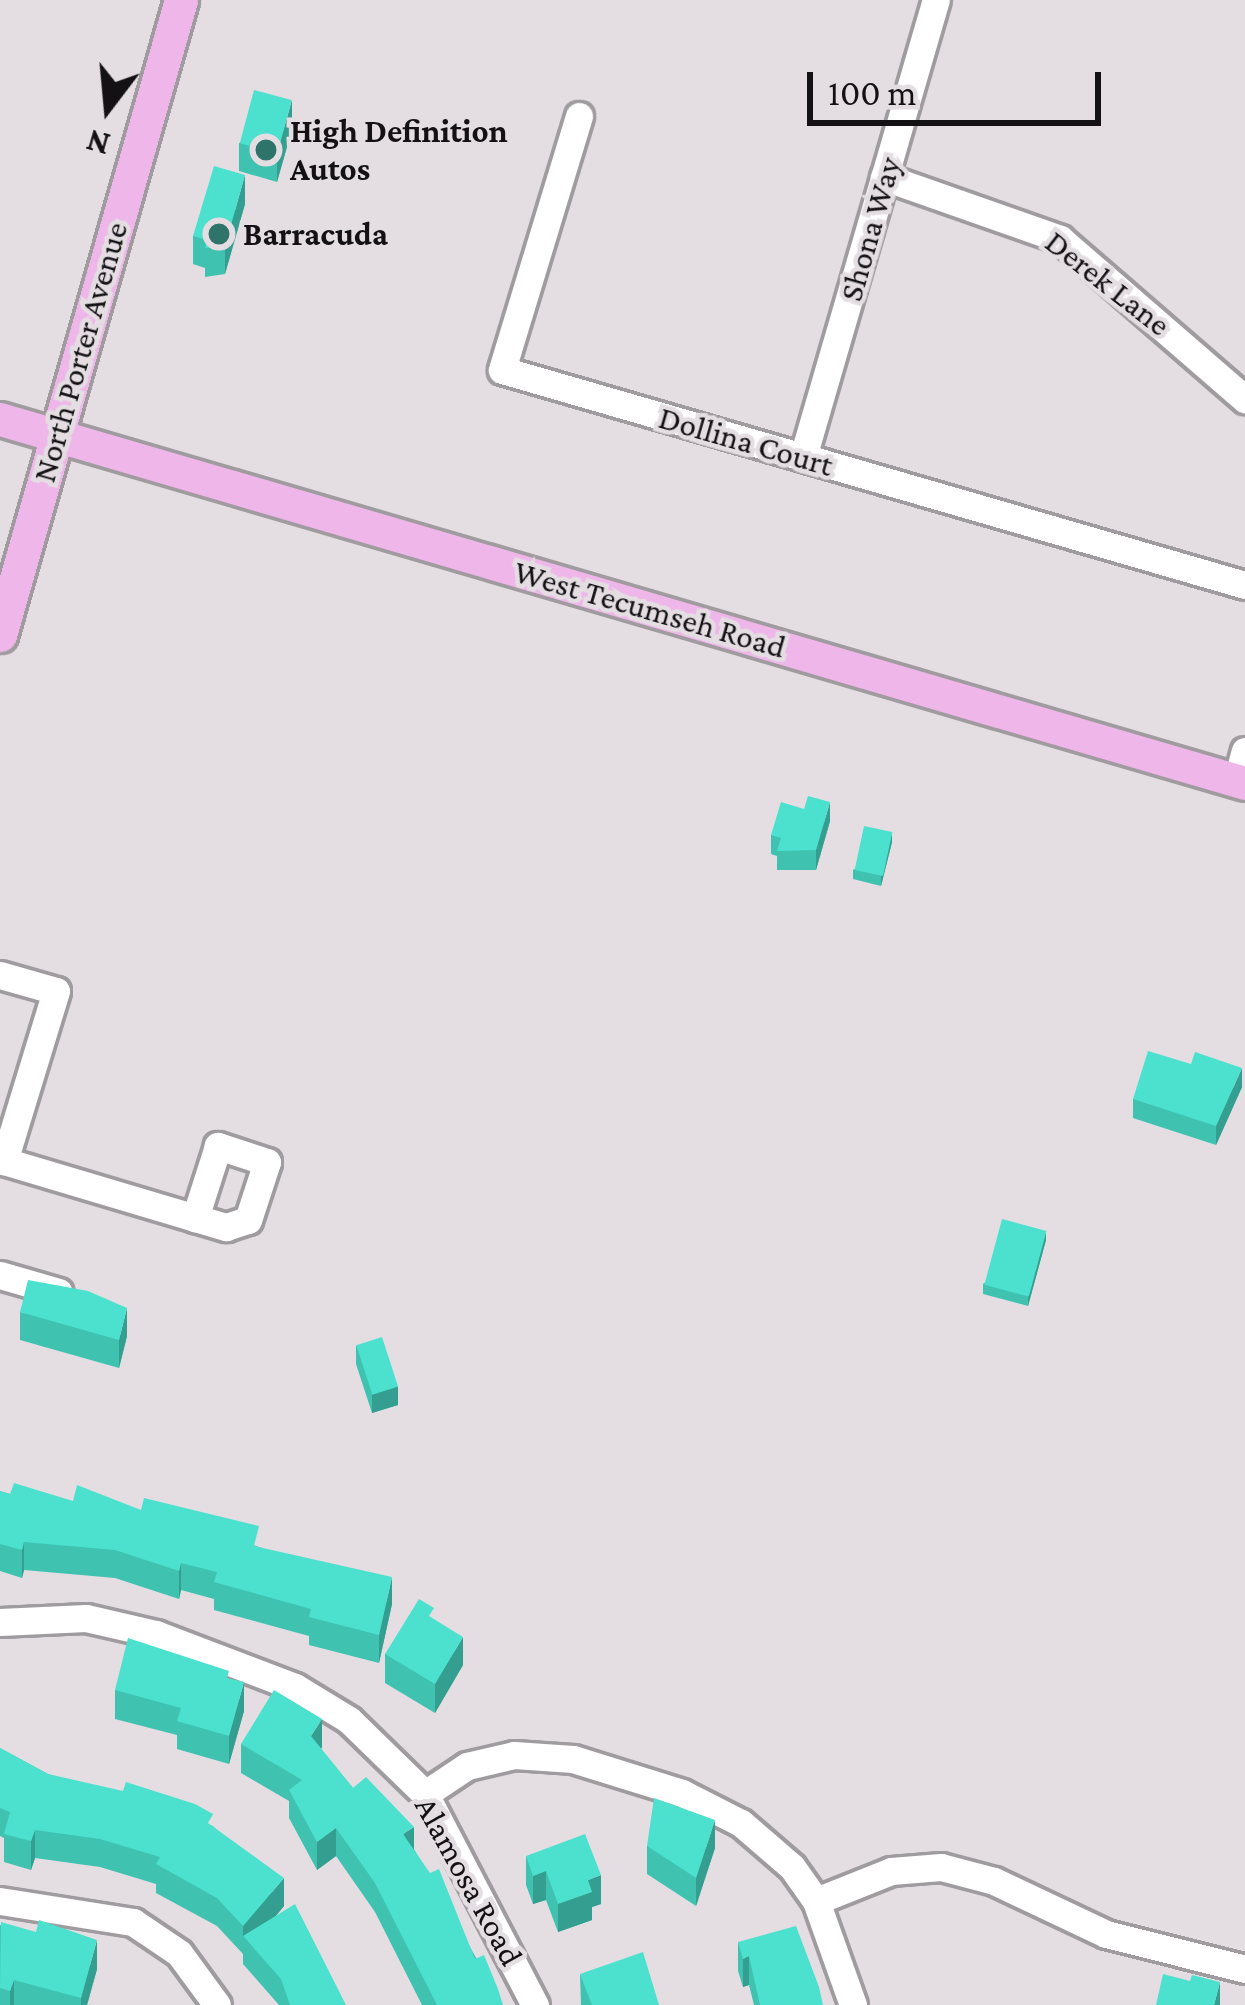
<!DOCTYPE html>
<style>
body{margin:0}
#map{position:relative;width:1245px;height:2005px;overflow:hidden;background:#e4dee3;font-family:"Crimson Pro",serif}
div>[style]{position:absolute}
.roads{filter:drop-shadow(3px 0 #a09b9f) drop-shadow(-3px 0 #a09b9f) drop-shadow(0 3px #a09b9f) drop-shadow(0 -3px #a09b9f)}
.minor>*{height:27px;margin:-13.5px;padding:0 13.5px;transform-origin:13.5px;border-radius:13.5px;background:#fff}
.major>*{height:33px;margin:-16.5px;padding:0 16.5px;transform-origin:16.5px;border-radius:16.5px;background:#eeb6e9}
.wall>*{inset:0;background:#40c2b1}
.shaded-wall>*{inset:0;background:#349e90}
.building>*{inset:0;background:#4be1ce;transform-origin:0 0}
.dots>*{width:33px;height:33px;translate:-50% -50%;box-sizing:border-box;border:6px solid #e4dee3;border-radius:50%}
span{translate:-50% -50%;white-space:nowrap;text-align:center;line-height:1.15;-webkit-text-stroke:9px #e4dee3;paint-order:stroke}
.poi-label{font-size:33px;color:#131113;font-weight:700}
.left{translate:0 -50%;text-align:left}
.street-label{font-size:33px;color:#131113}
.north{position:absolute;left:48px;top:48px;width:120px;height:120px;-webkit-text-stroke:9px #e4dee3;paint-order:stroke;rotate:196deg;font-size:33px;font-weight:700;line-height:48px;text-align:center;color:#131113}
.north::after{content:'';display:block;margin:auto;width:42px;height:54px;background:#131113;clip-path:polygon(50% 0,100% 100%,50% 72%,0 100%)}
.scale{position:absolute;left:807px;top:72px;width:294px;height:54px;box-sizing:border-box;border:6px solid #131113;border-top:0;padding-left:15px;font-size:36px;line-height:42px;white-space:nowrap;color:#131113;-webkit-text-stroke:9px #e4dee3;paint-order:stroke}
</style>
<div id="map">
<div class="roads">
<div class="minor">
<div style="left:579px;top:116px;width:265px;rotate:106.9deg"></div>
<div style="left:502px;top:370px;width:773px;rotate:16.14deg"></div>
<div style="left:884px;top:177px;width:187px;rotate:19.4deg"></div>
<div style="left:1060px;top:239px;width:245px;rotate:40.9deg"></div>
<div style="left:803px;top:457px;width:476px;rotate:-73.8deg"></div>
<div style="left:1237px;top:780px;width:30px;rotate:-75deg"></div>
<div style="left:0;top:975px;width:58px;rotate:15.9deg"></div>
<div style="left:56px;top:991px;width:178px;rotate:107deg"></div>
<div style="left:4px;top:1161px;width:232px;rotate:16.6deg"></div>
<div style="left:226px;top:1227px;width:23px;rotate:-18deg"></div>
<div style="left:248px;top:1220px;width:61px;rotate:-71.9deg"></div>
<div style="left:267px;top:1162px;width:52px;rotate:-161.9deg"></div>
<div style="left:218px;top:1146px;width:76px;rotate:107.7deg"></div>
<div style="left:0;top:1275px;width:61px;rotate:16.1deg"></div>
<div style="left:0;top:1622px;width:86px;rotate:-2.7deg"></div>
<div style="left:86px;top:1618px;width:72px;rotate:12.9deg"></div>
<div style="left:156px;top:1634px;width:149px;rotate:20.9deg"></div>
<div style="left:295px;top:1687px;width:63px;rotate:31.4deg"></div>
<div style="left:349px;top:1720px;width:106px;rotate:44.2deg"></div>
<div style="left:425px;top:1794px;width:238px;rotate:62.5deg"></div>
<div style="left:425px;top:1794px;width:50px;rotate:-33.7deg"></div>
<div style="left:467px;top:1766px;width:48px;rotate:-13.2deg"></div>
<div style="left:514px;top:1755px;width:59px;rotate:3.9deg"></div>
<div style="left:573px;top:1759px;width:114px;rotate:17.3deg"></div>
<div style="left:682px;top:1793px;width:66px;rotate:27deg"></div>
<div style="left:741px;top:1823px;width:67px;rotate:40.8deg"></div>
<div style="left:792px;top:1867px;width:42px;rotate:54.8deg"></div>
<div style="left:816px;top:1901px;width:110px;rotate:70.4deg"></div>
<div style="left:0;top:1901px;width:135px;rotate:9deg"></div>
<div style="left:133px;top:1922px;width:55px;rotate:34deg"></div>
<div style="left:179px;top:1953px;width:64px;rotate:53.8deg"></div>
<div style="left:816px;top:1901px;width:81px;rotate:-21.8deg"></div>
<div style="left:891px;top:1871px;width:50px;rotate:-4.6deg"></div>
<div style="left:941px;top:1867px;width:55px;rotate:14.8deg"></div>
<div style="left:994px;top:1881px;width:124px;rotate:25.3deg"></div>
<div style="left:1106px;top:1934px;width:143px;rotate:14.1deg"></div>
</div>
<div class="major">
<div style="left:0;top:419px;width:1297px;rotate:16.3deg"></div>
<div style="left:0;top:635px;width:660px;rotate:-74.09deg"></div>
</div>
</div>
<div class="wall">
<div style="clip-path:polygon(292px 129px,277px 182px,239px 171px,239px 143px)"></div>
<div style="clip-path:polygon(245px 204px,225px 274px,205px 277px,205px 268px,193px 264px,193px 236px)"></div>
<div style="clip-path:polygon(830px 821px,816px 870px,777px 870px,777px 856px,771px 854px,771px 835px)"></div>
<div style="clip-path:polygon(892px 842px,881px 886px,853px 879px,853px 870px)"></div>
<div style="clip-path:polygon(1242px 1087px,1216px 1145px,1133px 1118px,1133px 1099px)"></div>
<div style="clip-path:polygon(1046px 1240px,1028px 1306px,983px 1294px,983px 1284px)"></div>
<div style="clip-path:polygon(20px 1312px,127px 1336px,119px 1368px,20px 1340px)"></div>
<div style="clip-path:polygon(356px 1345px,398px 1405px,372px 1413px,356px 1364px)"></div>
<div style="clip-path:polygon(0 1491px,10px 1494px,141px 1510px,259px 1547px,392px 1604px,379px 1663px,309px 1645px,309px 1636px,214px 1610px,214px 1599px,181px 1590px,179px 1599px,115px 1578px,24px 1570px,22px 1578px,0 1571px)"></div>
<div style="clip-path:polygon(434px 1619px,463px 1665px,435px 1713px,385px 1683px,385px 1654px)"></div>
<div style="clip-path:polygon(229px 1678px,244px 1711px,229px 1764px,177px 1749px,177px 1735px,115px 1719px,115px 1690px)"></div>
<div style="clip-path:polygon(241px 1744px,322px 1747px,321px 1749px,353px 1788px,414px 1849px,503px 2005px,422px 2005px,375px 1912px,336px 1856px,317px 1870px,289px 1818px,289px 1801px,241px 1773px)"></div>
<div style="clip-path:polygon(0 1748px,48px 1774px,213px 1826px,284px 1906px,276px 1916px,346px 2005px,279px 2005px,243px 1964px,243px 1954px,217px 1926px,156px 1893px,156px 1884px,100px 1867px,35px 1858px,31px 1870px,4px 1862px,4px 1838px,0 1836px)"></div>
<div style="clip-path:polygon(647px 1846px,715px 1848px,696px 1906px,647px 1874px)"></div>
<div style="clip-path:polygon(526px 1856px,601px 1904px,592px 1907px,592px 1920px,558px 1932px,546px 1900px,533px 1904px,526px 1885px)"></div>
<div style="clip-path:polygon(0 1925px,97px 1969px,87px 2005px,0 2005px)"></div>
<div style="clip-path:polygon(738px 1942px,823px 2005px,754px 2005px,749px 1985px,743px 1987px,738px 1971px)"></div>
<div style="clip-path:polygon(580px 1974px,659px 2005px,581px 2005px)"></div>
</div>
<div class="shaded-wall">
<div style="clip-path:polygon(292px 100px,292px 129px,277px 182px,277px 153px)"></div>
<div style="clip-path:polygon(245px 175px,245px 204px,225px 274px,225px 246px)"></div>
<div style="clip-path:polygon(830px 802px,830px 821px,816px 870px,816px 850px)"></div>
<div style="clip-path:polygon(892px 832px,892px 842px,881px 886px,881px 876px)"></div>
<div style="clip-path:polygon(1242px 1068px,1242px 1087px,1216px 1145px,1216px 1126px)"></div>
<div style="clip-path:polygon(1046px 1231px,1046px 1240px,1028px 1306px,1028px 1296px)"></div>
<div style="clip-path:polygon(127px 1308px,127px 1336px,119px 1368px,119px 1340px)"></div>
<div style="clip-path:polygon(398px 1386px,398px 1405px,372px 1413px,372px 1394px)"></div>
<div style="clip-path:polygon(24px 1542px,24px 1570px,22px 1578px,22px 1550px)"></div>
<div style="clip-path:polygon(181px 1563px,181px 1590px,179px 1599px,179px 1571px)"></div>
<div style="clip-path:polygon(392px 1577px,392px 1604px,379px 1663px,379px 1635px)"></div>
<div style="clip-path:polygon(463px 1637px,463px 1665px,435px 1713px,435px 1684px)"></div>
<div style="clip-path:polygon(244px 1682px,244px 1711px,229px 1764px,229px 1736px)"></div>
<div style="clip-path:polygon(322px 1719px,322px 1747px,311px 1765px,311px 1736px)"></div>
<div style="clip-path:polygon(715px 1820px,715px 1848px,696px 1906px,696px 1878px)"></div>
<div style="clip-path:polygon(414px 1827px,414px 1855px,403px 1834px)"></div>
<div style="clip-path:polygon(336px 1828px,336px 1856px,317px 1870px,317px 1842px)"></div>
<div style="clip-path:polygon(35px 1830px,35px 1858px,31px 1870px,31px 1841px)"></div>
<div style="clip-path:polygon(546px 1871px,546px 1900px,533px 1904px,533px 1876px)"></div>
<div style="clip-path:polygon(601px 1875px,601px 1904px,592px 1907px,592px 1920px,558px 1932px,558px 1904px,588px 1880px)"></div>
<div style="clip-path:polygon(284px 1878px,284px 1906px,251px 1945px,243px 1936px,243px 1926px)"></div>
<div style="clip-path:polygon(97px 1940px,97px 1969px,87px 2005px,81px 2005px,81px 1998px)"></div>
<div style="clip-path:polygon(749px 1956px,749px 1985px,743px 1987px,743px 1959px)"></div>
<div style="clip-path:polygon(14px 1980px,14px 2005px,10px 2005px,10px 1991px)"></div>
<div style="clip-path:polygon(1220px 1982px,1220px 2005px,1214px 2005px)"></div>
</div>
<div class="building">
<div style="left:254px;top:90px;width:39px;height:55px;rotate:15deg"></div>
<div style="clip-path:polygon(214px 166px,245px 175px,225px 246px,205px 248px,207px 240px,193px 236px)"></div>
<div style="clip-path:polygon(808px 796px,830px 802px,816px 850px,777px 851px,781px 838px,771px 835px,781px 802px,804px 809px)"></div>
<div style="left:864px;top:826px;width:29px;height:45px;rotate:12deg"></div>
<div style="clip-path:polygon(1148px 1051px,1191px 1064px,1195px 1052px,1242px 1068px,1216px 1126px,1133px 1099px)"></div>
<div style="left:1002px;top:1219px;width:46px;height:68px;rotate:15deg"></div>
<div style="clip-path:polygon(28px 1280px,88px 1291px,127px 1308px,119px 1340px,20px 1312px)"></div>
<div style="left:382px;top:1337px;width:52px;height:27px;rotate:72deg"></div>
<div style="clip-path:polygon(14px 1483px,73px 1501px,77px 1485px,141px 1510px,144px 1498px,259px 1526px,254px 1546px,392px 1577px,379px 1635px,309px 1617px,311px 1609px,214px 1582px,217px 1572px,181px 1563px,179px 1571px,115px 1550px,24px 1542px,22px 1550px,0 1544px,0 1491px,10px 1494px)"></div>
<div style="clip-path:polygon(419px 1599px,434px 1608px,429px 1616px,463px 1637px,435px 1684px,385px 1654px)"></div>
<div style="clip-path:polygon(128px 1638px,229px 1671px,227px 1678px,244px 1682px,229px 1736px,177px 1721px,181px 1708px,115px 1690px)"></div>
<div style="clip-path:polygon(274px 1690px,322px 1719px,311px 1736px,353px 1788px,366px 1777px,414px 1827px,403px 1834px,430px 1873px,439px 1869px,475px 1959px,484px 1955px,498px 1989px,503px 2005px,437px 2005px,375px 1883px,336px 1828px,317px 1842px,289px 1790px,302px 1780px,241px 1744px)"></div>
<div style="clip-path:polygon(0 1748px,48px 1774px,123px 1791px,126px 1782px,195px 1804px,213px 1814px,208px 1823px,284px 1878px,243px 1926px,217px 1898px,156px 1864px,160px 1857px,100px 1839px,35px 1830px,31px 1841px,4px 1834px,10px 1812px,0 1808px)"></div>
<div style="clip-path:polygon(654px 1798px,715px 1820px,696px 1878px,647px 1846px)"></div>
<div style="clip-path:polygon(585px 1834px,601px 1875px,588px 1880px,592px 1892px,558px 1904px,546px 1871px,533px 1876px,526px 1856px)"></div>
<div style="clip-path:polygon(295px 1904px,346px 2005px,290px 2005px,281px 1979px,243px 1936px)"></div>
<div style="clip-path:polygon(39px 1920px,97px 1940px,81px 1998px,14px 1980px,10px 1991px,0 1988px,1px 1922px,36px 1932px)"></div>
<div style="clip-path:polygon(796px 1926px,819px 1987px,823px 2005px,760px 2005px,749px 1956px,743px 1959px,738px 1942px)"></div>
<div style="clip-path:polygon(643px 1952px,659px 2005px,592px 2005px,580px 1974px)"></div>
<div style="clip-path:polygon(1163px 1974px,1190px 1981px,1192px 1975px,1220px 1982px,1214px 2005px,1156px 2005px)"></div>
</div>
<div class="dots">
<div style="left:266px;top:150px;background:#2e746b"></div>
<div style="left:219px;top:234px;background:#2e746b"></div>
</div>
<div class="poi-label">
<span class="left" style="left:290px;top:150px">High Definition<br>Autos</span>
<span class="left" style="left:243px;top:234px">Barracuda</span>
</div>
<div class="street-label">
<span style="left:870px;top:229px;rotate:-74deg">Shona Way</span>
<span style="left:1108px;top:283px;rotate:38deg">Derek Lane</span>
<span style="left:80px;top:352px;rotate:-74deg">North Porter Avenue</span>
<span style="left:746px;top:441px;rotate:16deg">Dollina Court</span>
<span style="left:650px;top:609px;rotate:16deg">West Tecumseh Road</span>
<span style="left:469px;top:1881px;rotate:61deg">Alamosa Road</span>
</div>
<div class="north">N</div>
<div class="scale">100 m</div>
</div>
